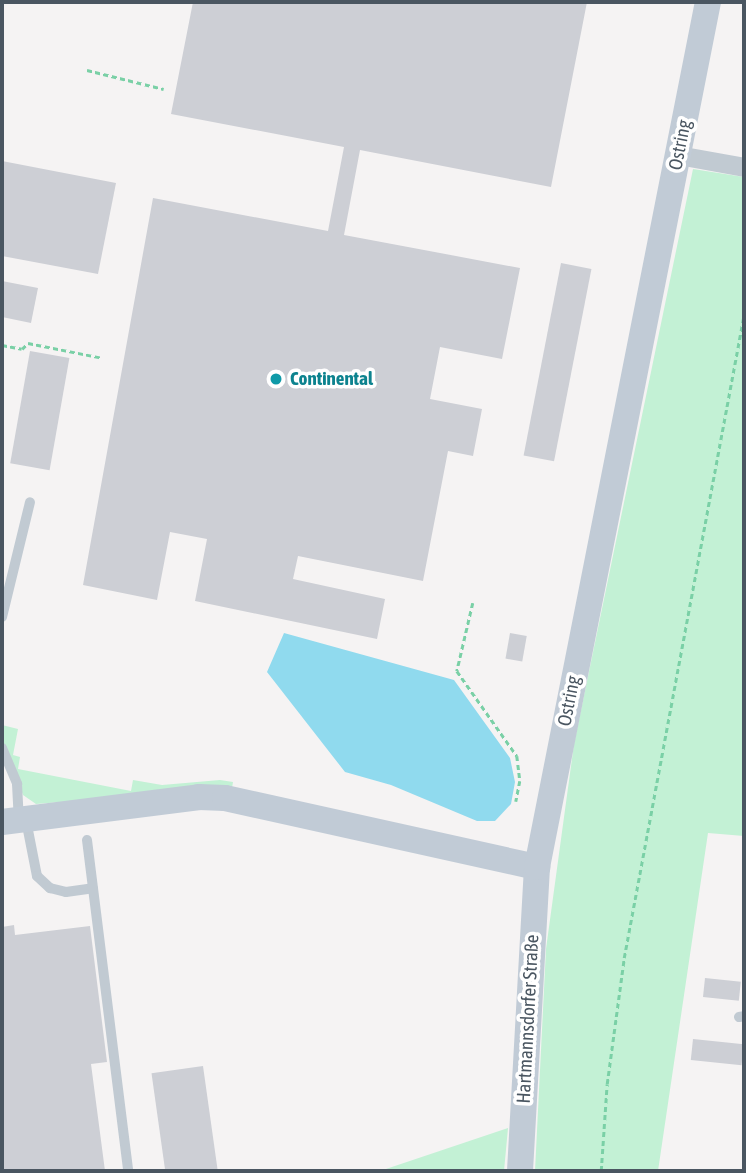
<!DOCTYPE html>
<meta charset="utf-8">
<style>
body{margin:0}
#map{position:relative;width:746px;height:1173px;overflow:hidden;background:#f5f3f3;font-family:"Asap Condensed",sans-serif}
div>[style]{position:absolute}
.green>*{inset:0;background:#c3f1d5}
.water>*{inset:0;background:#90daee}
.building>*{inset:0;background:#cdcfd5;transform-origin:0 0}
.path>*{height:2.5px;margin-top:-1.25px;transform-origin:0;background:repeating-linear-gradient(90deg,#7ad0a6 0 5px,transparent 0 8.5px)}
.lane>*{height:10px;margin:-5px;padding:0 5px;transform-origin:5px;border-radius:5px;background:#c1cad2}
.street>*{height:19px;margin:-9.5px;padding:0 9.5px;transform-origin:9.5px;border-radius:9.5px;background:#c1cad2}
.secondary>*{height:26px;margin:-13px;padding:0 13px;transform-origin:13px;border-radius:13px;background:#c1cbd6}
.dots>*{width:19px;height:19px;translate:-50% -50%;box-sizing:border-box;border:4px solid #fff;border-radius:50%}
span{translate:-50% -50%;white-space:nowrap;text-align:center;line-height:1.15;-webkit-text-stroke:7px #fff;paint-order:stroke}
.street-label{font-size:19px;color:#4a5661}
.culture-label{font-size:19px;color:#0d838f;font-weight:700}
.left{translate:0 -50%;text-align:left}
.frame{position:absolute;inset:0;border:4px solid #4a5661;pointer-events:none}
</style>
<div id="map">
<div class="green">
<div style="clip-path:polygon(693px 169px,744px 177px,744px 836px,708px 833px,658px 1171px,535px 1171px,546px 949px,574px 744px)"></div>
<div style="clip-path:polygon(2px 725px,18px 729px,13px 755px,20px 757px,18px 769px,131px 791px,133px 780px,162px 785px,220px 780px,233px 782px,232px 788px,36px 804px,23px 795px,2px 739px)"></div>
<div style="clip-path:polygon(508px 1128px,504px 1171px,380px 1171px)"></div>
</div>
<div class="water">
<div style="clip-path:polygon(284px 633px,454px 680px,510px 758px,515px 782px,511px 804px,495px 821px,477px 821px,391px 785px,345px 772px,267px 672px)"></div>
</div>
<div class="building">
<div style="clip-path:polygon(193px 2px,587px 2px,551px 187px,360px 150px,344px 235px,520px 268px,502px 359px,440px 347px,430px 399px,482px 409px,473px 456px,448px 451px,423px 581px,298px 556px,293px 579px,385px 599px,377px 639px,195px 601px,207px 539px,170px 532px,157px 600px,83px 585px,153px 198px,328px 231px,344px 147px,171px 114px)"></div>
<div style="clip-path:polygon(2px 161px,116px 183px,98px 274px,2px 256px)"></div>
<div style="left:561px;top:263px;width:31px;height:196px;rotate:11deg"></div>
<div style="clip-path:polygon(2px 281px,38px 288px,31px 323px,2px 317px)"></div>
<div style="left:30px;top:351px;width:40px;height:114px;rotate:10deg"></div>
<div style="left:510px;top:633px;width:17px;height:26px;rotate:10deg"></div>
<div style="clip-path:polygon(14px 925px,15px 935px,90px 926px,107px 1062px,91px 1064px,105px 1171px,2px 1171px,2px 927px)"></div>
<div style="left:705px;top:978px;width:36px;height:19px;rotate:6deg"></div>
<div style="left:693px;top:1039px;width:51px;height:21px;rotate:6deg"></div>
<div style="left:203px;top:1066px;width:106px;height:52px;rotate:82deg"></div>
</div>
<div class="path">
<div style="left:87px;top:70px;width:79px;rotate:13.9deg"></div>
<div style="left:2px;top:345px;width:20px;rotate:11deg"></div>
<div style="left:22px;top:349px;width:8px;rotate:-45deg"></div>
<div style="left:28px;top:343px;width:76px;rotate:11.3deg"></div>
<div style="left:473px;top:603px;width:70px;rotate:103.2deg"></div>
<div style="left:457px;top:671px;width:104px;rotate:54.8deg"></div>
<div style="left:517px;top:756px;width:25px;rotate:83deg"></div>
<div style="left:520px;top:781px;width:21px;rotate:101deg"></div>
<div style="left:601px;top:1171px;width:87px;rotate:-86.1deg"></div>
<div style="left:607px;top:1084px;width:127px;rotate:-82.3deg"></div>
<div style="left:624px;top:958px;width:655px;rotate:-79.44deg"></div>
</div>
<div class="lane">
<div style="left:2px;top:617px;width:118px;rotate:-76.3deg"></div>
<div style="left:2px;top:748px;width:39px;rotate:67deg"></div>
<div style="left:17px;top:784px;width:34px;rotate:87deg"></div>
<div style="left:26px;top:820px;width:57px;rotate:78.9deg"></div>
<div style="left:37px;top:876px;width:18px;rotate:43deg"></div>
<div style="left:50px;top:888px;width:16px;rotate:14deg"></div>
<div style="left:66px;top:892px;width:27px;rotate:-8deg"></div>
<div style="left:87px;top:840px;width:334px;rotate:82.9deg"></div>
<div style="left:739px;top:1017px;width:5px;rotate:-11deg"></div>
</div>
<div class="street">
<div style="left:678px;top:155px;width:67px;rotate:10.3deg"></div>
</div>
<div class="secondary">
<div style="left:2px;top:822px;width:199px;rotate:-7.2deg"></div>
<div style="left:199px;top:797px;width:26px;rotate:2deg"></div>
<div style="left:225px;top:798px;width:320px;rotate:12.5deg"></div>
<div style="left:520px;top:1171px;width:304px;rotate:-86.8deg"></div>
<div style="left:537px;top:867px;width:882px;rotate:-78.82deg"></div>
</div>
<div class="dots">
<div style="left:276px;top:379px;background:#0f9aa8"></div>
</div>
<div class="street-label">
<span style="left:680px;top:145px;rotate:-79deg">Ostring</span>
<span style="left:569px;top:701px;rotate:-79deg">Ostring</span>
<span style="left:528px;top:1019px;rotate:-87deg">Hartmannsdorfer Straße</span>
</div>
<div class="culture-label">
<span class="left" style="left:290px;top:379px">Continental</span>
</div>
<div class="frame"></div>
</div>
